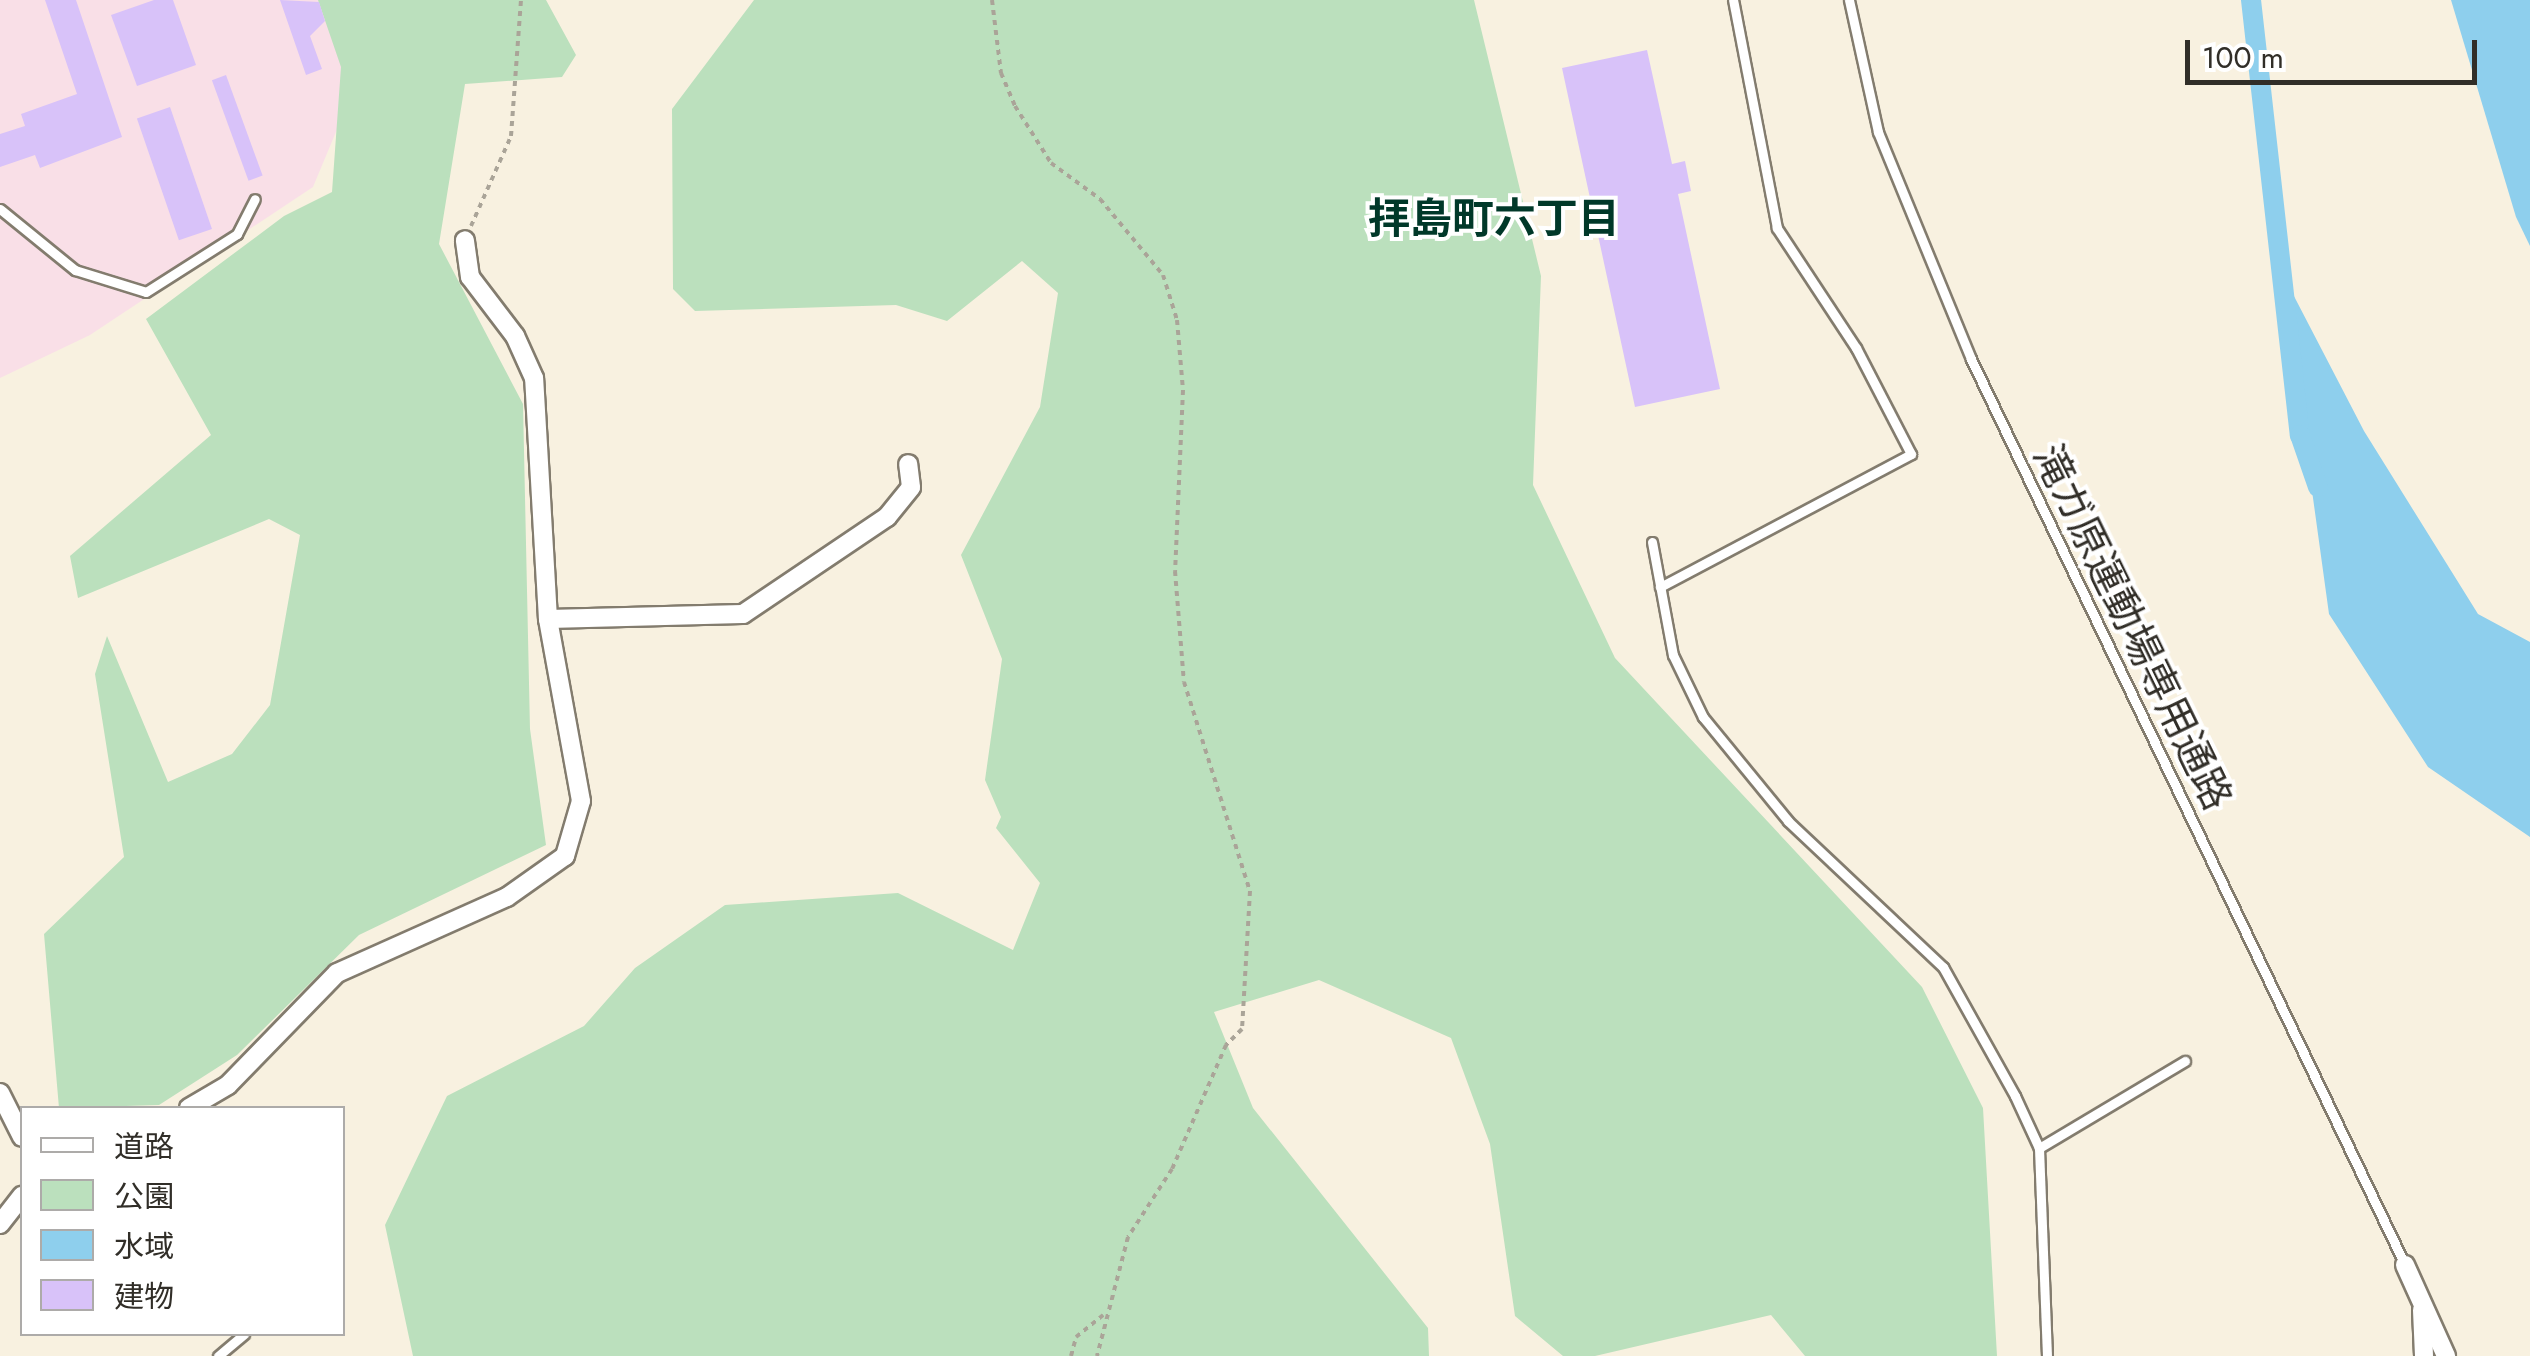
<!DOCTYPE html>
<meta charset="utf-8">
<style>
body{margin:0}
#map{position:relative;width:2530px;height:1356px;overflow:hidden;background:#f8f1e0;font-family:Jost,"Noto Sans JP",sans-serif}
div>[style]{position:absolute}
.education>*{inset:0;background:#f9dfe7}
.green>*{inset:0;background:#bbe0bd}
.water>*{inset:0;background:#8ecfed}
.canal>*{height:20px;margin:-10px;padding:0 10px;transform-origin:10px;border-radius:10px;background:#8ecfed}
.building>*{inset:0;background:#d8c2f9;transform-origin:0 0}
.path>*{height:4px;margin-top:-2px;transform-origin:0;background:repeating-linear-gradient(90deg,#aaa498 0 5px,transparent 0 10px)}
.roads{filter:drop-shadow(2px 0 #837c6e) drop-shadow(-2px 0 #837c6e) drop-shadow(0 2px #837c6e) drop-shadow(0 -2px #837c6e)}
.service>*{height:9px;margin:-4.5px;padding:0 4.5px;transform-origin:4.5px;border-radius:4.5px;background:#fff}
.minor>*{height:18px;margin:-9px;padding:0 9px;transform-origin:9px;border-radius:9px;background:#fff}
span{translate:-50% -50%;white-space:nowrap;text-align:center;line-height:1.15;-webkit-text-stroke:8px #fff;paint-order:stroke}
.street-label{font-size:40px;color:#312e28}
.neighbourhood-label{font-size:42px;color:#003829;font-weight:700}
.legend{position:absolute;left:20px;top:1106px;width:325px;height:230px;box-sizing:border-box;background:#fff;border:2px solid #adaba9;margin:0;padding:12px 18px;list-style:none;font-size:30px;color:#312e28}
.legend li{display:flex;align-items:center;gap:20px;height:50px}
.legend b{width:50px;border:2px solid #adaba9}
.scale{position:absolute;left:2185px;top:40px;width:292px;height:45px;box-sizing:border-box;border:5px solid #312e28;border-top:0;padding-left:12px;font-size:30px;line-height:35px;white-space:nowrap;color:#312e28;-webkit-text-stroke:8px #fff;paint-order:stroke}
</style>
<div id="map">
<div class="education">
<div style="clip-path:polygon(0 0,346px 0,366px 60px,313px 187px,90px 335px,0 378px)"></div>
</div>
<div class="green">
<div style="clip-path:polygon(318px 0,546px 0,576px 55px,562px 77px,465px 84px,439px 244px,523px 404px,530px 729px,546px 845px,359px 935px,237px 1055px,159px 1105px,59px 1108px,44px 934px,124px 857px,95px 674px,107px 636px,168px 782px,232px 754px,270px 705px,300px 535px,269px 519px,78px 598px,70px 556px,211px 435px,146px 319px,284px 216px,332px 192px,341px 67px)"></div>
<div style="clip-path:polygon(754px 0,1474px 0,1541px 276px,1533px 485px,1615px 658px,1922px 987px,1983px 1108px,1997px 1356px,1805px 1356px,1771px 1315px,1595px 1356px,1563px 1356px,1515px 1316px,1490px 1144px,1451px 1038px,1319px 980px,1214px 1012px,1253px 1108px,1428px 1328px,1429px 1356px,413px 1356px,385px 1225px,447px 1096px,584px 1026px,635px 968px,725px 905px,898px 893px,1013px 950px,1040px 883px,996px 828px,1001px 817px,985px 780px,1002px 659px,961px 555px,1040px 407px,1058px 293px,1022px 261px,947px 321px,896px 305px,695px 311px,673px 289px,672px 109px)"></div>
</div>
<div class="water">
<div style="clip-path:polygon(2451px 0,2530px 0,2530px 246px,2516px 217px)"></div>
<div style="clip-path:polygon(2282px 273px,2364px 431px,2478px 614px,2530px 642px,2530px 837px,2428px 767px,2329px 614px)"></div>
</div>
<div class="canal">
<div style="left:2251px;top:0;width:438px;rotate:83.6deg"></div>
<div style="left:2300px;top:435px;width:55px;rotate:70.9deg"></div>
</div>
<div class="building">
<div style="clip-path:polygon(45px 0,76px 0,122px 137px,40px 168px,35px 155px,0 167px,0 134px,25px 126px,21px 114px,77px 94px)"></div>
<div style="clip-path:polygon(154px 0,173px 0,196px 65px,137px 86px,111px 15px)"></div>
<div style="clip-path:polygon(280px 0,319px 2px,325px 21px,310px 36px,322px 69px,306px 75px)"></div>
<div style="clip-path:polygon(1647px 50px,1672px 164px,1685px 161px,1691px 191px,1678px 194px,1720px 389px,1635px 407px,1562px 68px)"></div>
<div style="left:226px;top:75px;width:107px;height:15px;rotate:70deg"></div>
<div style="left:170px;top:107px;width:129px;height:35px;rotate:71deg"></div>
</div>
<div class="path">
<div style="left:992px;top:0;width:74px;rotate:83deg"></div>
<div style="left:1001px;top:73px;width:36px;rotate:67deg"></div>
<div style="left:1015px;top:106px;width:67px;rotate:57.7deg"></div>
<div style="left:1051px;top:163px;width:61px;rotate:36.3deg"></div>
<div style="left:1100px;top:199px;width:99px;rotate:50.3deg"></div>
<div style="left:1163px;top:275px;width:47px;rotate:72.7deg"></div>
<div style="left:1177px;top:320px;width:70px;rotate:85.1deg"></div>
<div style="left:1183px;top:390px;width:181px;rotate:92.5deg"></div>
<div style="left:1175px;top:571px;width:111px;rotate:85.4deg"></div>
<div style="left:1184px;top:682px;width:219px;rotate:72.5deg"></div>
<div style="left:1250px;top:891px;width:138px;rotate:93.3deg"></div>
<div style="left:1242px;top:1029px;width:23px;rotate:135deg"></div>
<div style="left:1226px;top:1045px;width:135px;rotate:113.5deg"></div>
<div style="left:1172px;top:1169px;width:81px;rotate:122.9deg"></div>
<div style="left:1128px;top:1237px;width:123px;rotate:104.6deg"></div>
<div style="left:471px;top:226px;width:98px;rotate:-66deg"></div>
<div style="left:511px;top:136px;width:136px;rotate:-85.8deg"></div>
<div style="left:1071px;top:1356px;width:20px;rotate:-75deg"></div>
<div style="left:1076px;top:1337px;width:35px;rotate:-39deg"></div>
</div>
<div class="roads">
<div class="service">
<div style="left:1849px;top:0;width:135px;rotate:77.6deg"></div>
<div style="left:1878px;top:132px;width:245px;rotate:67.7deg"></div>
<div style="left:1971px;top:359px;width:1005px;rotate:64.4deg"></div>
<div style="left:0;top:209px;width:97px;rotate:39.1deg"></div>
<div style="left:75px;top:270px;width:74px;rotate:17.2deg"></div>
<div style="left:146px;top:292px;width:108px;rotate:-32.5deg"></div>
<div style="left:237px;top:234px;width:39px;rotate:-63deg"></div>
<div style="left:1652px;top:542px;width:115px;rotate:79.5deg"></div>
<div style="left:1673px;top:655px;width:69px;rotate:64.2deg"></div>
<div style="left:1703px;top:717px;width:134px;rotate:50.7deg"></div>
<div style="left:1788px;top:821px;width:213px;rotate:43.3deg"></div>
<div style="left:1943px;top:967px;width:148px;rotate:60.8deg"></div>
<div style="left:2015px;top:1096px;width:57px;rotate:65.2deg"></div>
<div style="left:2039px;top:1148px;width:208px;rotate:87.8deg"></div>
<div style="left:1660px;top:587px;width:284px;rotate:-27.9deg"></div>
<div style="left:1911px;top:454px;width:119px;rotate:-117.4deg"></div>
<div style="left:1856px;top:348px;width:144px;rotate:-123.4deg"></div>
<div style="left:1777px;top:228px;width:232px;rotate:-100.9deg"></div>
<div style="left:2039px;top:1148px;width:170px;rotate:-30.8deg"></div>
<div style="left:218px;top:1356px;width:34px;rotate:-40deg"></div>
</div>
<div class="minor">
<div style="left:548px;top:619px;width:195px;rotate:-1.5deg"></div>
<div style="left:743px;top:614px;width:174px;rotate:-34deg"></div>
<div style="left:887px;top:517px;width:38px;rotate:-51deg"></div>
<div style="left:911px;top:487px;width:23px;rotate:-97deg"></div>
<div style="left:0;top:1093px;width:49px;rotate:63.4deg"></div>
<div style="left:189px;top:1108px;width:45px;rotate:-30.5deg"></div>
<div style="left:228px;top:1085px;width:156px;rotate:-45.8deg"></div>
<div style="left:337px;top:973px;width:186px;rotate:-24.1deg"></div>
<div style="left:507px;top:897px;width:71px;rotate:-35.3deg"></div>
<div style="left:565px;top:856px;width:57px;rotate:-73.8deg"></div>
<div style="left:581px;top:801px;width:185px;rotate:-100.3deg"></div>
<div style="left:548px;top:619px;width:241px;rotate:-93.3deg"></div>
<div style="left:534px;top:378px;width:46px;rotate:-114.3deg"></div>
<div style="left:515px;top:336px;width:74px;rotate:-127.3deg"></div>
<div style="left:470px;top:277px;width:37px;rotate:-98deg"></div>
<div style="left:0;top:1224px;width:36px;rotate:-52deg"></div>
<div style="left:2405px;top:1265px;width:100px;rotate:65.7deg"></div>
<div style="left:2422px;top:1310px;width:46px;rotate:87.5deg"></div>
</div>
</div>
<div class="street-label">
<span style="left:2133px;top:627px;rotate:64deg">滝ガ原運動場専用通路</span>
</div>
<div class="neighbourhood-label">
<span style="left:1494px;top:219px">拝島町六丁目</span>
</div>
<ul class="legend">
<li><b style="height:12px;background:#fff"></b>道路</li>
<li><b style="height:28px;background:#bbe0bd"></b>公園</li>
<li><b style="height:28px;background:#8ecfed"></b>水域</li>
<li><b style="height:28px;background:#d8c2f9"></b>建物</li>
</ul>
<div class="scale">100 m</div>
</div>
